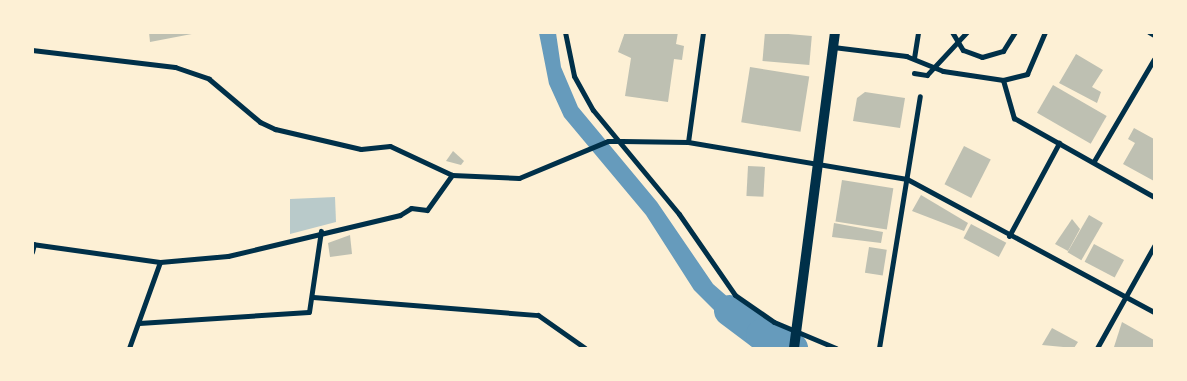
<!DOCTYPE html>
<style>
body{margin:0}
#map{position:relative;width:1187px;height:381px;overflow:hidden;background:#fdf0d5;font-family:Raleway,sans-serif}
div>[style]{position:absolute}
.green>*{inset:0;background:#b9caca}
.water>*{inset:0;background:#669bbc}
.river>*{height:31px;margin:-15.5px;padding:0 15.5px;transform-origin:15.5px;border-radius:15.5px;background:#669bbc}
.building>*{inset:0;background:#bec0b2;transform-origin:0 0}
.pedestrian>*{height:4.5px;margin:-2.25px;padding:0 2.25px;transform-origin:2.25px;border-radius:2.25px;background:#003049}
.minor>*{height:5px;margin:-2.5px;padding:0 2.5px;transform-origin:2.5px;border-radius:2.5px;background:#003049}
.secondary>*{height:10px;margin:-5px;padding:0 5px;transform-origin:5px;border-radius:5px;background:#003049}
span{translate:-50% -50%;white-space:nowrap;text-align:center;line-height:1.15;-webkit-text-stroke:4px #fdf0d5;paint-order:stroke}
.frame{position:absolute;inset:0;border:34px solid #fdf0d5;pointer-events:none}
</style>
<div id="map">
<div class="green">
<div style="clip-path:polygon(335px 197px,336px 222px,290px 234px,290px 199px)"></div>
</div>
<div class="water">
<div style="clip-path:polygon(539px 33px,556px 33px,561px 67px,578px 107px,657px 202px,713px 284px,762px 327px,771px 343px,786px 348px,762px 348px,742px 338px,694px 290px,646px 215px,564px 117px,549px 84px)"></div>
</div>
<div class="river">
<div style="left:729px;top:310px;width:40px;rotate:37deg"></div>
<div style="left:761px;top:334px;width:34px;rotate:24deg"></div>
</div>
<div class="building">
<div style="clip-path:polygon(149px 32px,197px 32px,197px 33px,150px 42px)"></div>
<div style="clip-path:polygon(625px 32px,678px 32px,676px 44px,684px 46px,682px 60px,674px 59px,668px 102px,625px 96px,631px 58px,618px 52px)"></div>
<div style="left:765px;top:32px;width:47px;height:29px;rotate:5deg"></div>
<div style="clip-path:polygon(1076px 54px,1103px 70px,1092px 87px,1101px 92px,1097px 103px,1059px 83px)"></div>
<div style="left:750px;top:67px;width:60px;height:56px;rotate:9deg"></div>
<div style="left:1053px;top:85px;width:62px;height:32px;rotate:30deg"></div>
<div style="clip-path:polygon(865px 92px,905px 98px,900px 128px,853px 121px,857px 98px)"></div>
<div style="clip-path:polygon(1134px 128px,1154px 139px,1154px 181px,1123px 164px,1135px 143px,1128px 139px)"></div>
<div style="left:964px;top:146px;width:30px;height:43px;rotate:27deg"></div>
<div style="clip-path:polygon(453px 151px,464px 161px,461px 165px,446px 161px)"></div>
<div style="left:748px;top:166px;width:17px;height:30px;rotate:3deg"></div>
<div style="left:842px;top:180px;width:52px;height:42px;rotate:9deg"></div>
<div style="clip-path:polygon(921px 195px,968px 223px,964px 231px,912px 211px)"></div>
<div style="left:1089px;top:215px;width:16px;height:43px;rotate:30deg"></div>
<div style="clip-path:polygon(1072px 219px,1080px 229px,1068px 251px,1055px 244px)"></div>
<div style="clip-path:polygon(834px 223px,883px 232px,881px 243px,832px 237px)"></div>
<div style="left:971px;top:224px;width:40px;height:16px;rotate:28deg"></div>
<div style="clip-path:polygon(350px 235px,352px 254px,330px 257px,328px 243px)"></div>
<div style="left:1094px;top:244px;width:34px;height:20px;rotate:28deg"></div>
<div style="left:869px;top:247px;width:18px;height:26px;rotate:9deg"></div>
<div style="clip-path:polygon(1122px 322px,1154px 340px,1154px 348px,1114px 347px)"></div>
<div style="clip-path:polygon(1052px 328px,1078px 342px,1074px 348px,1042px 345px)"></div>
</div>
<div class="pedestrian">
<div style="left:975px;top:32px;width:18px"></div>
<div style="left:914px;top:73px;width:13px;rotate:9deg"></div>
<div style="left:927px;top:75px;width:59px;rotate:-47.1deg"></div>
</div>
<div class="minor">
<div style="left:565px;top:32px;width:45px;rotate:78.4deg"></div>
<div style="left:574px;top:76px;width:39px;rotate:61deg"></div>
<div style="left:593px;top:110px;width:135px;rotate:50.4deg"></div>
<div style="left:679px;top:214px;width:98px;rotate:55.3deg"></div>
<div style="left:735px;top:295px;width:47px;rotate:34.7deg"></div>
<div style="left:774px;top:322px;width:67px;rotate:22.8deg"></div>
<div style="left:952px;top:32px;width:21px;rotate:59deg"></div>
<div style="left:963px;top:50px;width:20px;rotate:20deg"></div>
<div style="left:982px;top:57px;width:22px;rotate:-16deg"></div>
<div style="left:1003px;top:51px;width:22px;rotate:-58deg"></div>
<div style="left:1149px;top:32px;width:6px;rotate:31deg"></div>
<div style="left:833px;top:47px;width:74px;rotate:7deg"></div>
<div style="left:906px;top:56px;width:40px;rotate:22deg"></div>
<div style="left:943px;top:71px;width:61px;rotate:8.5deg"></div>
<div style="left:1003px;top:80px;width:25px;rotate:-14deg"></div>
<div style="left:1027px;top:74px;width:46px;rotate:-66.8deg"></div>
<div style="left:32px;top:50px;width:144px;rotate:6.8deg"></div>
<div style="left:175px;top:67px;width:36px;rotate:19deg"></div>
<div style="left:209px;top:79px;width:67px;rotate:40.1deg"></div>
<div style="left:260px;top:122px;width:17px;rotate:25deg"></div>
<div style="left:275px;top:129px;width:88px;rotate:13.1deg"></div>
<div style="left:361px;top:149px;width:29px;rotate:-6deg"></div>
<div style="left:390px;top:146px;width:68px;rotate:25.1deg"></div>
<div style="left:452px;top:175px;width:67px;rotate:2.6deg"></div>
<div style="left:519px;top:178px;width:96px;rotate:-22.6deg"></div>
<div style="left:608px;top:141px;width:14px"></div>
<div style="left:622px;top:141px;width:66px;rotate:0.9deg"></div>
<div style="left:688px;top:142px;width:222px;rotate:9.6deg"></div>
<div style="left:907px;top:179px;width:281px;rotate:28.3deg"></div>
<div style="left:914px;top:58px;width:26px;rotate:-81deg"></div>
<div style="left:1003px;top:80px;width:40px;rotate:74deg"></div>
<div style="left:1014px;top:118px;width:161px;rotate:29.4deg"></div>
<div style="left:688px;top:142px;width:111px;rotate:-82.2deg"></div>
<div style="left:1094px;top:161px;width:118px;rotate:-59.5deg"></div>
<div style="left:1009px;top:236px;width:106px;rotate:-61.7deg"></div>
<div style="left:32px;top:244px;width:129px;rotate:8deg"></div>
<div style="left:160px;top:262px;width:68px;rotate:-5deg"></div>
<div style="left:228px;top:256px;width:177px;rotate:-13.4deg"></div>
<div style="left:400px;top:215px;width:13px;rotate:-32deg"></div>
<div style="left:411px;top:208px;width:16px;rotate:7deg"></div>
<div style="left:427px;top:210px;width:43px;rotate:-54.5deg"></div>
<div style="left:32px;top:252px;width:8px;rotate:-76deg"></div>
<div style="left:313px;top:297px;width:226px;rotate:4.6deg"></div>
<div style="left:538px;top:315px;width:57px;rotate:35.1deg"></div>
<div style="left:139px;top:323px;width:170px;rotate:-3.7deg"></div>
<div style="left:309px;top:312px;width:82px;rotate:-81.6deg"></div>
<div style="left:129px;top:348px;width:91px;rotate:-70.2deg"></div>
<div style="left:879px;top:348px;width:255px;rotate:-80.8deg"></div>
<div style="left:1097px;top:348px;width:117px;rotate:-60.8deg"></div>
</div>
<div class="secondary">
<div style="left:794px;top:348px;width:319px;rotate:-82.6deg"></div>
</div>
<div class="frame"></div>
</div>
